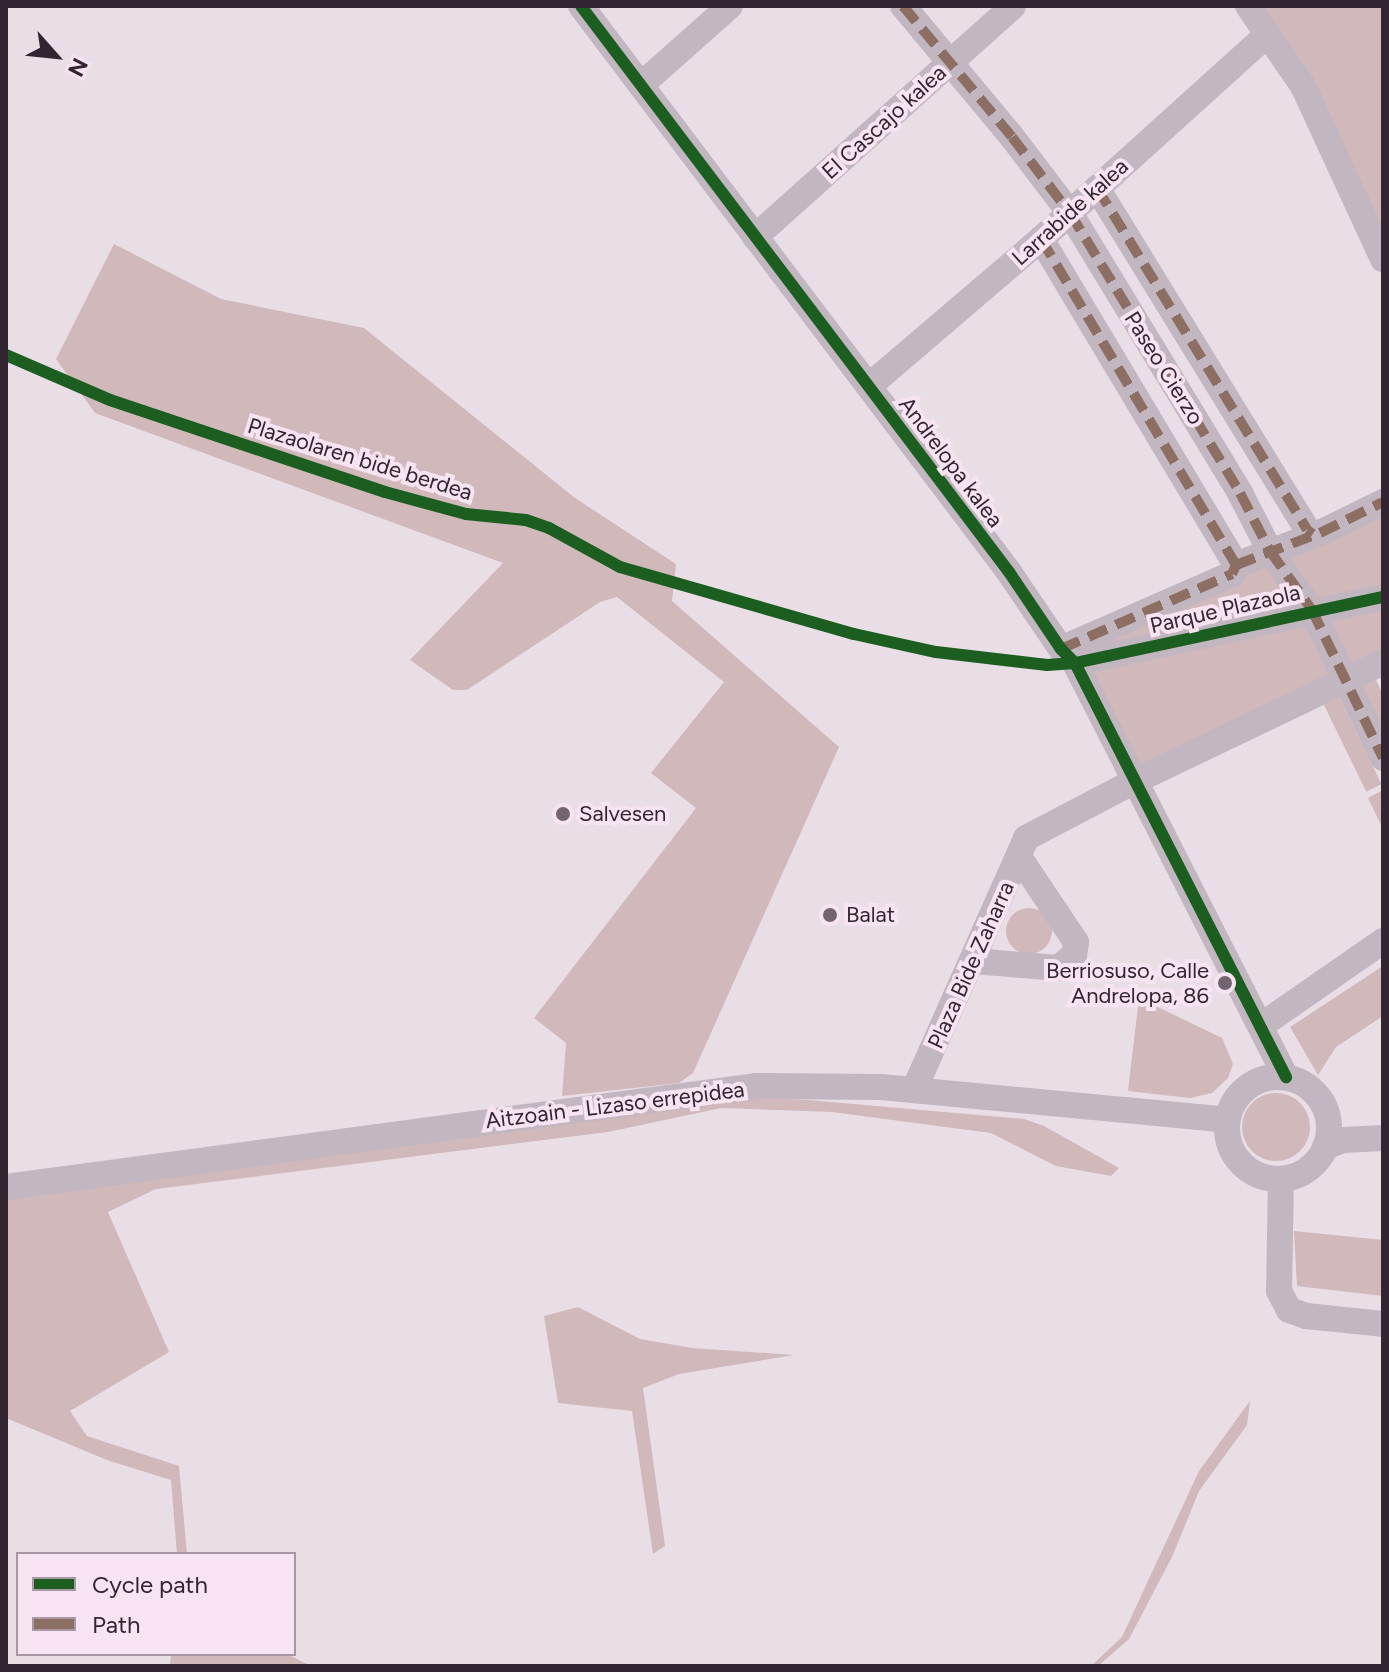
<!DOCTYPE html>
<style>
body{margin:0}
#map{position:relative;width:1389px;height:1672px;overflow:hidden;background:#e9dde6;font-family:Figtree,sans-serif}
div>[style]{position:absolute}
.green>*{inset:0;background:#d0b8bb;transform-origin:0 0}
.round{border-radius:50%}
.minor>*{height:26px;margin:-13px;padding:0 13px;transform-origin:13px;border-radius:13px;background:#c2b6c0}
.minor>.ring{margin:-13px;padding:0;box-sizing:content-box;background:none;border:26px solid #c2b6c0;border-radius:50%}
.quiet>*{height:10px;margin-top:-5px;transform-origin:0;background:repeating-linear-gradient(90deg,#8d6e63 0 20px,transparent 0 30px)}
.cycleway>*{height:12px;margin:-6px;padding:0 6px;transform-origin:6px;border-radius:6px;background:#1b5e20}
.dots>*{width:22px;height:22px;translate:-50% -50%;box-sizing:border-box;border:4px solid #f7e3f2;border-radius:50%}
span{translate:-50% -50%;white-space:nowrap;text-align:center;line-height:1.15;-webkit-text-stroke:8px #f7e3f2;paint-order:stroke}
.street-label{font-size:22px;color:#322531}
.poi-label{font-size:22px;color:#322531}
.left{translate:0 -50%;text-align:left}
.right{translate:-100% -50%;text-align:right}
.frame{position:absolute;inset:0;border:8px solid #322531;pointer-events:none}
.legend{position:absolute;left:16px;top:1552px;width:280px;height:104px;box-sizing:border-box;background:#f7e3f2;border:2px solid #a897a5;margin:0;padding:10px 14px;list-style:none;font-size:24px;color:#322531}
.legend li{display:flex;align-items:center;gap:16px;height:40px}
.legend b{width:40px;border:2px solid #a897a5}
.north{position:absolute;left:16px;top:16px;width:80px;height:80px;-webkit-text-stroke:6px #f7e3f2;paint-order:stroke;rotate:117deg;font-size:22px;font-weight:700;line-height:32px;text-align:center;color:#322531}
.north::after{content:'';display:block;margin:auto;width:28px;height:36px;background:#322531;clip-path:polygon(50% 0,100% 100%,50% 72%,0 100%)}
</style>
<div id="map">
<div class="green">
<div style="clip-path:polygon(1247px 6px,1383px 6px,1383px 255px)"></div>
<div style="clip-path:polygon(114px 244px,221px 299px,364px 328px,575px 498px,676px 564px,672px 601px,839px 747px,693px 1073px,679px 1083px,562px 1096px,566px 1043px,534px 1018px,696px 808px,651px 773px,724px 682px,617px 597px,600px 602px,467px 690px,453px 690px,410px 660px,503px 563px,95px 413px,56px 359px)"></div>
<div style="clip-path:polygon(1383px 501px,1383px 662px,1137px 780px,1061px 649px)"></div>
<div style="clip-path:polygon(1376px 680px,1383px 695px,1383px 733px,1361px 687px)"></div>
<div style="left:1339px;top:697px;width:97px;height:17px;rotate:64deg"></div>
<div style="clip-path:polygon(1383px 790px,1383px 829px,1368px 798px)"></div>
<div class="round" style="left:1006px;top:908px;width:46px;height:46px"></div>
<div style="clip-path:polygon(1383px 966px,1383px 1016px,1336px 1047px,1318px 1075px,1290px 1027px)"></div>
<div style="clip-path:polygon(1139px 998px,1222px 1038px,1233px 1064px,1228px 1078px,1212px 1093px,1190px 1098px,1128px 1091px)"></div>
<div class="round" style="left:1242px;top:1093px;width:68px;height:68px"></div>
<div style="clip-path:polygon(685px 1094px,808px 1100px,1024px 1119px,1044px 1126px,1119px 1168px,1111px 1176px,1056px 1166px,991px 1133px,832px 1112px,721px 1108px,608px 1132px,156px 1189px,108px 1212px,169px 1352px,70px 1411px,87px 1436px,179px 1466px,187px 1554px,177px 1554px,171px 1480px,107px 1460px,6px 1418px,6px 1187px)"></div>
<div style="clip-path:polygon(1294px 1231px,1383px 1240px,1383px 1296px,1297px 1286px)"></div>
<div style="clip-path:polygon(578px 1307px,640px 1339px,692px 1348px,794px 1355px,679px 1374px,643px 1388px,665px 1546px,653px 1554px,632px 1411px,558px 1403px,544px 1316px)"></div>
<div style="clip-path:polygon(1250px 1401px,1247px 1425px,1199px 1491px,1172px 1557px,1129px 1639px,1098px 1666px,1091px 1666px,1122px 1637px,1199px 1471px)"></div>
<div style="clip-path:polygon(171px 1654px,287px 1654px,311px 1666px,170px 1666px)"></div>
</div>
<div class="minor">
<div style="left:581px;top:6px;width:710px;rotate:52.9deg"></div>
<div style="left:1009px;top:572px;width:93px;rotate:56deg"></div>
<div style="left:1061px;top:649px;width:20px;rotate:45deg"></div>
<div style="left:1075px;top:663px;width:465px;rotate:63deg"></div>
<div style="left:903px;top:6px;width:170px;rotate:50.2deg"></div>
<div style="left:1012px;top:137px;width:96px;rotate:52.7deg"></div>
<div style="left:1070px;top:213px;width:328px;rotate:58.7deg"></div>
<div style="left:1240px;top:493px;width:65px;rotate:62.7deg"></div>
<div style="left:1270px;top:551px;width:72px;rotate:54.6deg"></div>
<div style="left:1312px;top:610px;width:164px;rotate:64.4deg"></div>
<div style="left:1248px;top:6px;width:97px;rotate:55.5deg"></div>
<div style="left:1303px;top:86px;width:191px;rotate:65.2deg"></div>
<div style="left:641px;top:85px;width:119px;rotate:-41.6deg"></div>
<div style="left:1097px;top:188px;width:401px;rotate:58.4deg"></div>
<div style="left:1307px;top:530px;width:7px;rotate:34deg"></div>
<div style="left:755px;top:237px;width:346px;rotate:-41.8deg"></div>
<div style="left:1041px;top:239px;width:380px;rotate:59.1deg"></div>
<div style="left:869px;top:386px;width:226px;rotate:-40.5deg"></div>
<div style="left:1041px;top:239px;width:306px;rotate:-42.1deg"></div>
<div style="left:1061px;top:649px;width:187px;rotate:-23.7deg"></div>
<div style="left:1232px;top:574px;width:10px;rotate:-66deg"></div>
<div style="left:1236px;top:565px;width:90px;rotate:-20.9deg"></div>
<div style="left:1320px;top:533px;width:70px;rotate:-26.2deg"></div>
<div style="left:1075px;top:663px;width:315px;rotate:-12.1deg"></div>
<div style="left:974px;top:961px;width:84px;rotate:4.8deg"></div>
<div style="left:1058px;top:968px;width:21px;rotate:-39deg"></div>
<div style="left:1074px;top:955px;width:13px;rotate:-81deg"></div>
<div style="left:1076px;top:942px;width:102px;rotate:-123.8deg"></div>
<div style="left:1262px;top:1025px;width:147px;rotate:-34.8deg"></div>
<div class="ring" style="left:1227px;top:1077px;width:76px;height:76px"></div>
<div style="left:914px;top:1090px;width:276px;rotate:-66deg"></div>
<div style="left:1026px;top:838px;width:125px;rotate:-27.6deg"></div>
<div style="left:1137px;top:780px;width:273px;rotate:-25.6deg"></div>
<div style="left:1325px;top:1147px;width:19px;rotate:-21deg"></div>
<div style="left:1343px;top:1140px;width:40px;rotate:-2.9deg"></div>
<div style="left:1281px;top:1179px;width:112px;rotate:91deg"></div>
<div style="left:1279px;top:1291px;width:21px;rotate:62deg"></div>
<div style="left:1289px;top:1310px;width:18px;rotate:19deg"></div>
<div style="left:1306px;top:1316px;width:77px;rotate:5.9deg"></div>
<div style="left:6px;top:1187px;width:758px;rotate:-7.66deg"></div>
<div style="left:757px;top:1086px;width:124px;rotate:0.5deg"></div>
<div style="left:881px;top:1087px;width:348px;rotate:5.4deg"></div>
</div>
<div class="quiet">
<div style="left:903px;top:6px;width:170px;rotate:50.2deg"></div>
<div style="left:1012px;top:137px;width:96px;rotate:52.7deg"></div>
<div style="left:1070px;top:213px;width:328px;rotate:58.7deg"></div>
<div style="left:1240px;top:493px;width:65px;rotate:62.7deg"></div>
<div style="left:1270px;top:551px;width:72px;rotate:54.6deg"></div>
<div style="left:1312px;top:610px;width:164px;rotate:64.4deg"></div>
<div style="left:1097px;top:188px;width:401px;rotate:58.4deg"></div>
<div style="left:1307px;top:530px;width:7px;rotate:34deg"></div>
<div style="left:1041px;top:239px;width:380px;rotate:59.1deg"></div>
<div style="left:1061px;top:649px;width:187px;rotate:-23.7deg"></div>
<div style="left:1232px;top:574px;width:10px;rotate:-66deg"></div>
<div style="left:1236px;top:565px;width:90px;rotate:-20.9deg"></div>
<div style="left:1320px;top:533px;width:70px;rotate:-26.2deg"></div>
</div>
<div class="cycleway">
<div style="left:581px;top:6px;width:710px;rotate:52.9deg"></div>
<div style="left:1009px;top:572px;width:93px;rotate:56deg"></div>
<div style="left:1061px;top:649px;width:20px;rotate:45deg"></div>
<div style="left:1075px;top:663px;width:465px;rotate:63deg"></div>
<div style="left:6px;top:355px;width:113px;rotate:23.4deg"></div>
<div style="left:110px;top:400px;width:290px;rotate:18.5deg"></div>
<div style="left:385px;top:492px;width:84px;rotate:15.2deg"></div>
<div style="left:466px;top:514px;width:60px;rotate:5.7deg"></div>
<div style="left:526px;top:520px;width:24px;rotate:19deg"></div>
<div style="left:549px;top:528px;width:81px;rotate:28.8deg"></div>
<div style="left:620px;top:567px;width:243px;rotate:16deg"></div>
<div style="left:854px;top:634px;width:84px;rotate:12.4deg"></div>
<div style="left:936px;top:652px;width:112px;rotate:6.7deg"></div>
<div style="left:1047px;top:665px;width:28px;rotate:-4deg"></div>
<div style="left:1075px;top:663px;width:315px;rotate:-12.1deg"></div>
</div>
<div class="dots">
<div style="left:563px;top:814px;background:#726570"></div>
<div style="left:830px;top:915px;background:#726570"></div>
<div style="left:1225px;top:983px;background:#726570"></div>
</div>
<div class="street-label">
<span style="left:884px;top:122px;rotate:-42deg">El Cascajo kalea</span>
<span style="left:1070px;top:212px;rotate:-42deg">Larrabide kalea</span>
<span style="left:1164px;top:368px;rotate:58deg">Paseo Cierzo</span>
<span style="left:360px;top:459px;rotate:17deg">Plazaolaren bide berdea</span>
<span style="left:951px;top:462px;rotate:53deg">Andrelopa kalea</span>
<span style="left:1225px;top:609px;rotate:-13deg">Parque Plazaola</span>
<span style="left:971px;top:965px;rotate:-66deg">Plaza Bide Zaharra</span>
<span style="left:615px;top:1105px;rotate:-7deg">Aitzoain - Lizaso errepidea</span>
</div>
<div class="poi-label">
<span class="left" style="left:579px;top:814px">Salvesen</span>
<span class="left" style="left:846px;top:915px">Balat</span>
<span class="right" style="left:1209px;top:983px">Berriosuso, Calle<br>Andrelopa, 86</span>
</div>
<div class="frame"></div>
<ul class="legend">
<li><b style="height:10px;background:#1b5e20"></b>Cycle path</li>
<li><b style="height:10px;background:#8d6e63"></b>Path</li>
</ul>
<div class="north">N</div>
</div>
